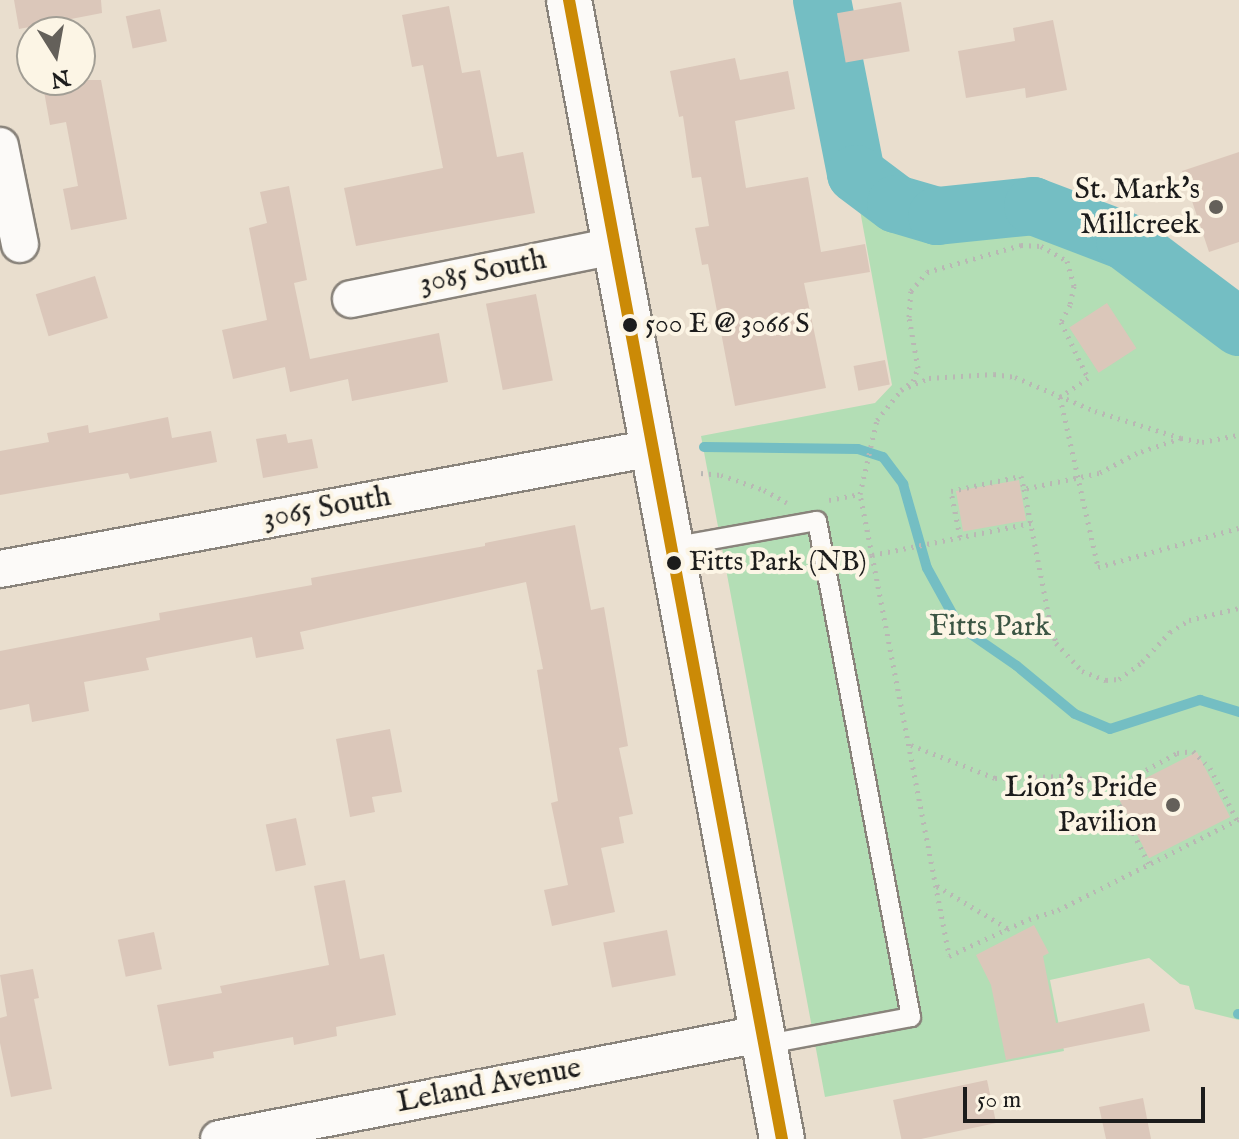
<!DOCTYPE html>
<style>
body{margin:0}
#map{position:relative;width:1239px;height:1139px;overflow:hidden;background:#e9dece;font-family:"IM FELL English",serif}
div>[style]{position:absolute}
.green>*{inset:0;background:#b3deb5}
.stream>*{height:10px;margin:-5px;padding:0 5px;transform-origin:5px;border-radius:5px;background:#74bec3}
.river>*{height:58px;margin:-29px;padding:0 29px;transform-origin:29px;border-radius:29px;background:#74bec3}
.building>*{inset:0;background:#dbc7ba;transform-origin:0 0}
.path>*{height:5px;margin-top:-2.5px;transform-origin:0;background:repeating-linear-gradient(90deg,#b9b7b4 0 2px,transparent 0 8px)}
.roads{filter:drop-shadow(2px 0 #89837b) drop-shadow(-2px 0 #89837b) drop-shadow(0 2px #89837b) drop-shadow(0 -2px #89837b)}
.service>*{height:18px;margin:-9px;padding:0 9px;transform-origin:9px;border-radius:9px;background:#fcfaf8}
.minor>*{height:36px;margin:-18px;padding:0 18px;transform-origin:18px;border-radius:18px;background:#fcfaf8}
.tertiary>*{height:44px;margin:-22px;padding:0 22px;transform-origin:22px;border-radius:22px;background:#fcfaf8}
.bus-1>*{height:12px;margin:-6px;padding:0 6px;transform-origin:6px;border-radius:6px;background:#cb8a06}
.dots>*{width:22px;height:22px;translate:-50% -50%;box-sizing:border-box;border:4px solid #fcf5e5;border-radius:50%}
span{translate:-50% -50%;white-space:nowrap;text-align:center;line-height:1.15;-webkit-text-stroke:8px #fcf5e5;paint-order:stroke}
.bus-label{font-size:28px;color:#1c1c1c}
.left{translate:0 -50%;text-align:left}
.poi-label{font-size:30px;color:#1c1c1c}
.right{translate:-100% -50%;text-align:right}
.street-label{font-size:30px;color:#1c1c1c}
.park-label{font-size:30px;color:#3c5644}
.north{position:absolute;left:16px;top:16px;width:80px;height:80px;box-sizing:border-box;background:#fcf5e5;border:2px solid #a29e95;border-radius:50%;rotate:169deg;font-size:22px;font-weight:700;line-height:32px;text-align:center;color:#1c1c1c}
.north::after{content:'';display:block;margin:auto;width:28px;height:36px;background:#64605a;clip-path:polygon(50% 0,100% 100%,50% 72%,0 100%)}
.scale{position:absolute;left:963px;top:1087px;width:242px;height:36px;box-sizing:border-box;border:4px solid #1c1c1c;border-top:0;padding-left:10px;font-size:24px;line-height:28px;white-space:nowrap;color:#1c1c1c;-webkit-text-stroke:6px #fcf5e5;paint-order:stroke}
</style>
<div id="map">
<div class="green">
<div style="clip-path:polygon(855px 183px,878px 197px,939px 202px,1037px 196px,1135px 231px,1239px 299px,1239px 1020px,1195px 1009px,1189px 986px,1180px 984px,1149px 958px,1050px 980px,1064px 1051px,825px 1097px,701px 436px,875px 403px,892px 385px)"></div>
</div>
<div class="stream">
<div style="left:704px;top:447px;width:154px;rotate:0.7deg"></div>
<div style="left:858px;top:449px;width:26px;rotate:18deg"></div>
<div style="left:883px;top:457px;width:34px;rotate:53deg"></div>
<div style="left:903px;top:484px;width:87px;rotate:74.1deg"></div>
<div style="left:927px;top:568px;width:66px;rotate:61.1deg"></div>
<div style="left:959px;top:626px;width:70px;rotate:34.6deg"></div>
<div style="left:1017px;top:666px;width:75px;rotate:39.6deg"></div>
<div style="left:1075px;top:714px;width:38px;rotate:23deg"></div>
<div style="left:1110px;top:729px;width:95px;rotate:-17.9deg"></div>
<div style="left:1200px;top:700px;width:41px;rotate:17.1deg"></div>
<div style="left:1238px;top:1014px;width:1px"></div>
</div>
<div class="river">
<div style="left:822px;top:0;width:177px;rotate:78.9deg"></div>
<div style="left:856px;top:174px;width:50px;rotate:36.9deg"></div>
<div style="left:896px;top:204px;width:43px;rotate:16.3deg"></div>
<div style="left:937px;top:216px;width:97px;rotate:-5.9deg"></div>
<div style="left:1033px;top:206px;width:98px;rotate:20.8deg"></div>
<div style="left:1125px;top:241px;width:143px;rotate:37deg"></div>
</div>
<div class="building">
<div style="clip-path:polygon(14px 0,101px 0,102px 13px,19px 29px)"></div>
<div style="left:901px;top:2px;width:50px;height:65px;rotate:80deg"></div>
<div style="clip-path:polygon(449px 6px,462px 73px,480px 70px,497px 157px,523px 152px,535px 213px,356px 246px,344px 188px,443px 168px,423px 65px,412px 67px,402px 15px)"></div>
<div style="left:160px;top:9px;width:33px;height:35px;rotate:78deg"></div>
<div style="clip-path:polygon(1053px 20px,1067px 90px,1026px 98px,1025px 88px,966px 98px,958px 51px,1015px 41px,1013px 28px)"></div>
<div style="clip-path:polygon(735px 58px,740px 80px,788px 71px,795px 109px,735px 121px,746px 188px,808px 177px,821px 252px,865px 244px,870px 272px,804px 283px,826px 388px,735px 406px,708px 264px,702px 265px,695px 228px,709px 226px,701px 177px,692px 178px,683px 116px,679px 117px,670px 71px)"></div>
<div style="clip-path:polygon(42px 80px,101px 80px,127px 219px,71px 230px,63px 189px,78px 186px,66px 122px,50px 125px)"></div>
<div style="clip-path:polygon(1239px 152px,1239px 242px,1209px 252px,1182px 171px)"></div>
<div style="clip-path:polygon(289px 186px,307px 280px,294px 283px,310px 359px,439px 333px,448px 382px,352px 401px,348px 379px,290px 392px,285px 367px,233px 379px,222px 330px,267px 320px,249px 228px,267px 223px,260px 192px)"></div>
<div style="left:95px;top:276px;width:44px;height:62px;rotate:73deg"></div>
<div style="left:536px;top:294px;width:88px;height:51px;rotate:79deg"></div>
<div style="left:1107px;top:303px;width:54px;height:45px;rotate:57deg"></div>
<div style="left:885px;top:360px;width:25px;height:32px;rotate:79deg"></div>
<div style="clip-path:polygon(168px 417px,172px 438px,211px 431px,217px 462px,130px 479px,128px 473px,0 495px,0 451px,49px 442px,47px 433px,88px 425px,89px 433px)"></div>
<div style="clip-path:polygon(286px 434px,288px 443px,312px 439px,318px 468px,263px 478px,256px 439px)"></div>
<div style="left:1019px;top:480px;width:41px;height:64px;rotate:80deg"></div>
<div style="clip-path:polygon(575px 525px,591px 610px,604px 607px,628px 746px,619px 748px,633px 814px,619px 817px,624px 843px,601px 848px,615px 912px,552px 926px,544px 890px,568px 885px,551px 803px,558px 801px,537px 670px,543px 669px,526px 582px,300px 632px,304px 649px,256px 658px,252px 637px,146px 658px,149px 670px,84px 682px,89px 711px,32px 722px,29px 704px,0 710px,0 651px,160px 620px,159px 613px,312px 585px,311px 578px,485px 546px,485px 543px)"></div>
<div style="clip-path:polygon(390px 729px,402px 792px,372px 797px,375px 812px,350px 817px,336px 739px)"></div>
<div style="left:1197px;top:752px;width:73px;height:91px;rotate:63deg"></div>
<div style="left:296px;top:818px;width:48px;height:31px;rotate:78deg"></div>
<div style="clip-path:polygon(345px 880px,360px 959px,384px 954px,396px 1015px,336px 1027px,337px 1036px,294px 1045px,293px 1037px,213px 1052px,214px 1058px,169px 1066px,157px 1005px,222px 993px,220px 986px,329px 965px,314px 886px)"></div>
<div style="clip-path:polygon(1034px 925px,1049px 953px,1043px 956px,1056px 1023px,1144px 1003px,1150px 1031px,1006px 1060px,991px 985px,976px 955px)"></div>
<div style="left:667px;top:930px;width:46px;height:65px;rotate:79deg"></div>
<div style="left:154px;top:932px;width:38px;height:37px;rotate:78deg"></div>
<div style="clip-path:polygon(33px 969px,39px 998px,34px 999px,52px 1089px,11px 1097px,0 1043px,0 1018px,7px 1016px,0 975px)"></div>
<div style="left:987px;top:1080px;width:44px;height:96px;rotate:78deg"></div>
<div style="clip-path:polygon(1143px 1098px,1151px 1139px,1106px 1139px,1099px 1107px)"></div>
</div>
<div class="path">
<div style="left:901px;top:390px;width:15px;rotate:-37deg"></div>
<div style="left:913px;top:381px;width:14px;rotate:-69deg"></div>
<div style="left:918px;top:368px;width:52px;rotate:-100deg"></div>
<div style="left:909px;top:317px;width:26px;rotate:-86deg"></div>
<div style="left:911px;top:291px;width:25px;rotate:-50deg"></div>
<div style="left:927px;top:272px;width:98px;rotate:-16deg"></div>
<div style="left:1021px;top:245px;width:20px;rotate:3deg"></div>
<div style="left:1041px;top:246px;width:30px;rotate:30deg"></div>
<div style="left:1067px;top:261px;width:26px;rotate:74deg"></div>
<div style="left:1074px;top:286px;width:19px;rotate:102deg"></div>
<div style="left:1070px;top:305px;width:19px;rotate:118deg"></div>
<div style="left:1061px;top:322px;width:62px;rotate:64.3deg"></div>
<div style="left:1088px;top:378px;width:34px;rotate:146deg"></div>
<div style="left:1060px;top:397px;width:174px;rotate:77.4deg"></div>
<div style="left:1098px;top:567px;width:146px;rotate:-15.5deg"></div>
<div style="left:1181px;top:438px;width:46px;rotate:161.2deg"></div>
<div style="left:1137px;top:453px;width:43px;rotate:152.2deg"></div>
<div style="left:1099px;top:473px;width:77px;rotate:168deg"></div>
<div style="left:1024px;top:489px;width:136px;rotate:79deg"></div>
<div style="left:1050px;top:623px;width:21px;rotate:73deg"></div>
<div style="left:1056px;top:643px;width:38px;rotate:47deg"></div>
<div style="left:1082px;top:671px;width:26px;rotate:21deg"></div>
<div style="left:1106px;top:680px;width:13px;rotate:-4deg"></div>
<div style="left:1119px;top:679px;width:29px;rotate:-36deg"></div>
<div style="left:1142px;top:662px;width:41px;rotate:-47deg"></div>
<div style="left:1170px;top:632px;width:22px;rotate:-32deg"></div>
<div style="left:1189px;top:620px;width:51px;rotate:-13.5deg"></div>
<div style="left:701px;top:473px;width:20px;rotate:6deg"></div>
<div style="left:721px;top:475px;width:46px;rotate:19.2deg"></div>
<div style="left:764px;top:490px;width:26px;rotate:29deg"></div>
<div style="left:829px;top:500px;width:32px;rotate:-11deg"></div>
<div style="left:1031px;top:523px;width:162px;rotate:168.6deg"></div>
<div style="left:872px;top:555px;width:408px;rotate:79.1deg"></div>
<div style="left:949px;top:956px;width:88px;rotate:-24.8deg"></div>
<div style="left:1029px;top:919px;width:30px;rotate:-17deg"></div>
<div style="left:1058px;top:910px;width:203px;rotate:-26.7deg"></div>
<div style="left:960px;top:537px;width:47px;rotate:-101.1deg"></div>
<div style="left:951px;top:491px;width:72px;rotate:-12.1deg"></div>
<div style="left:1021px;top:476px;width:13px;rotate:77deg"></div>
<div style="left:872px;top:555px;width:62px;rotate:-101.1deg"></div>
<div style="left:860px;top:494px;width:76px;rotate:-77.1deg"></div>
<div style="left:877px;top:420px;width:38px;rotate:-51deg"></div>
<div style="left:901px;top:390px;width:30px;rotate:-23deg"></div>
<div style="left:929px;top:378px;width:65px;rotate:-3.5deg"></div>
<div style="left:994px;top:374px;width:21px;rotate:8deg"></div>
<div style="left:1015px;top:377px;width:87px;rotate:23deg"></div>
<div style="left:1095px;top:411px;width:90px;rotate:17.4deg"></div>
<div style="left:1181px;top:438px;width:21px;rotate:11deg"></div>
<div style="left:1202px;top:442px;width:38px;rotate:-11deg"></div>
<div style="left:911px;top:745px;width:90px;rotate:21.4deg"></div>
<div style="left:995px;top:778px;width:69px;rotate:-1.7deg"></div>
<div style="left:1064px;top:776px;width:45px;rotate:9deg"></div>
<div style="left:1108px;top:783px;width:91px;rotate:63.2deg"></div>
<div style="left:1111px;top:789px;width:75px;rotate:-28.6deg"></div>
<div style="left:1177px;top:753px;width:16px;rotate:-7deg"></div>
<div style="left:1193px;top:751px;width:24px;rotate:45deg"></div>
<div style="left:1210px;top:768px;width:59px;rotate:62.6deg"></div>
<div style="left:937px;top:886px;width:82px;rotate:31deg"></div>
</div>
<div class="roads">
<div class="service">
<div style="left:671px;top:547px;width:148px;rotate:-10.1deg"></div>
<div style="left:817px;top:521px;width:505px;rotate:79.27deg"></div>
<div style="left:911px;top:1017px;width:151px;rotate:169.3deg"></div>
</div>
<div class="minor">
<div style="left:0;top:146px;width:100px;rotate:78.5deg"></div>
<div style="left:351px;top:299px;width:269px;rotate:-11.4deg"></div>
<div style="left:0;top:569px;width:664px;rotate:-10.5deg"></div>
<div style="left:219px;top:1139px;width:551px;rotate:-10.98deg"></div>
</div>
<div class="tertiary">
<div style="left:569px;top:0;width:1159px;rotate:79.41deg"></div>
</div>
</div>
<div class="bus-1">
<div style="left:569px;top:0;width:1159px;rotate:79.41deg"></div>
</div>
<div class="dots">
<div style="left:1216px;top:207px;background:#64605a"></div>
<div style="left:630px;top:325px;background:#1c1c1c"></div>
<div style="left:674px;top:563px;background:#1c1c1c"></div>
<div style="left:1173px;top:805px;background:#64605a"></div>
</div>
<div class="bus-label">
<span class="left" style="left:645px;top:325px">500 E @ 3066 S</span>
<span class="left" style="left:689px;top:563px">Fitts Park (NB)</span>
</div>
<div class="poi-label">
<span class="right" style="left:1200px;top:207px">St. Mark's<br>Millcreek</span>
<span class="right" style="left:1157px;top:805px">Lion's Pride<br>Pavilion</span>
</div>
<div class="street-label">
<span style="left:483px;top:272px;rotate:-11deg">3085 South</span>
<span style="left:327px;top:508px;rotate:-10deg">3065 South</span>
<span style="left:489px;top:1086px;rotate:-11deg">Leland Avenue</span>
</div>
<div class="park-label">
<span style="left:990px;top:627px">Fitts Park</span>
</div>
<div class="north">N</div>
<div class="scale">50 m</div>
</div>
